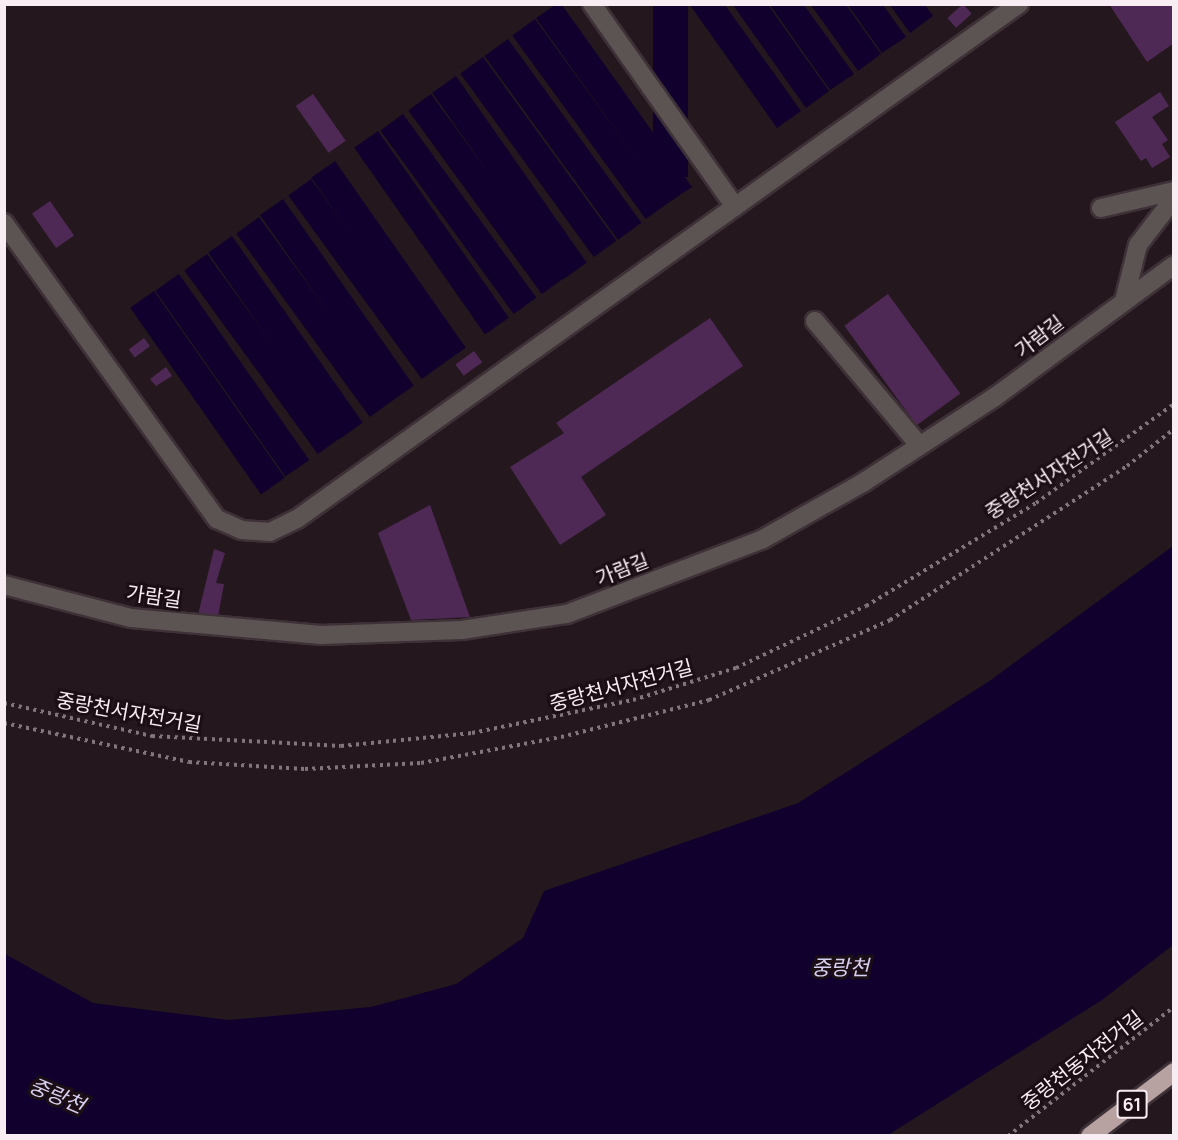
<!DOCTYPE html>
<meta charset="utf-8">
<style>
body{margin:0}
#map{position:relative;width:1178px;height:1140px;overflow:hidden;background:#25171e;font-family:Manrope,"Noto Sans KR",sans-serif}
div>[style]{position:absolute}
.water>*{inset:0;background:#11002d;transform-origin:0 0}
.building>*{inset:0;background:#4f2955;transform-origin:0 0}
.path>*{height:4px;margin-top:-2px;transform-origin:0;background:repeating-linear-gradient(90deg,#82757b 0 3px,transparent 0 7.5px)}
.roads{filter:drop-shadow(2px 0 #3e3137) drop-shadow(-2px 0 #3e3137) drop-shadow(0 2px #3e3137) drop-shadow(0 -2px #3e3137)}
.minor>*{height:18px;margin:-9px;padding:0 9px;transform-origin:9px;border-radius:9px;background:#5c5453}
.highway>*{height:18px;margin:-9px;padding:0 9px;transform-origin:9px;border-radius:9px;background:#b7a1a1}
span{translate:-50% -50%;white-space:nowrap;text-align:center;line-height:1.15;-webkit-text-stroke:6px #1c0e15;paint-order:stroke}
.shield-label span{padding:2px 4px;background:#1c0e15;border:2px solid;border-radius:4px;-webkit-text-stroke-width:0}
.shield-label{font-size:18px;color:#f8edf2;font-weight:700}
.street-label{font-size:20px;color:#f8edf2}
.water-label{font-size:21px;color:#d6d0f2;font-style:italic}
.frame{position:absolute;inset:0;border:6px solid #f8edf2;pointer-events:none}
</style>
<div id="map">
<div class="water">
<div style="clip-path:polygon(555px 5px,562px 5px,692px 187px,668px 203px,536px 18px)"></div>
<div style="left:653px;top:5px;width:35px;height:172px"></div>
<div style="clip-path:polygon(690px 5px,725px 5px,801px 111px,777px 128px)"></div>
<div style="clip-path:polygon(733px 5px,768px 5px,829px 91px,806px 108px)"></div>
<div style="clip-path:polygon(770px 5px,804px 5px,854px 74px,830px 90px)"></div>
<div style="clip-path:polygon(811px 5px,846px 5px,881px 54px,858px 71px)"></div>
<div style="clip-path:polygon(848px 5px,883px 5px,906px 37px,882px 53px)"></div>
<div style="clip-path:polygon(890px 5px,925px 5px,933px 16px,910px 33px)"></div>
<div style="left:535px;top:19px;width:227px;height:28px;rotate:54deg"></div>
<div style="left:508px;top:39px;width:227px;height:29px;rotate:54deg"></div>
<div style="left:483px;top:57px;width:227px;height:28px;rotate:54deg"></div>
<div style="left:456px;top:76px;width:228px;height:29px;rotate:55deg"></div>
<div style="left:431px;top:94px;width:227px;height:28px;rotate:54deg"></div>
<div style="left:403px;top:114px;width:227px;height:28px;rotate:54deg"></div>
<div style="left:378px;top:131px;width:228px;height:29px;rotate:55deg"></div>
<div style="left:335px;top:161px;width:228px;height:29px;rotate:55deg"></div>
<div style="left:311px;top:179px;width:227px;height:28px;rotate:54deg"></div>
<div style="left:283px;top:199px;width:228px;height:28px;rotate:55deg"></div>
<div style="left:259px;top:217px;width:227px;height:28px;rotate:54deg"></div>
<div style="left:232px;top:236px;width:228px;height:29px;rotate:55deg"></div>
<div style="left:207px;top:254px;width:227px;height:28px;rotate:54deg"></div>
<div style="left:179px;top:274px;width:227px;height:29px;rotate:55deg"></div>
<div style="left:154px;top:291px;width:228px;height:29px;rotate:55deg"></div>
<div style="clip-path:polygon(1173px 546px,1173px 945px,1102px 1000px,888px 1135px,5px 1135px,5px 954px,93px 1003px,229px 1020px,371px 1007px,456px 984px,523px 938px,544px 891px,798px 803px,991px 680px)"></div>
</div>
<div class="building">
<div style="left:963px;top:4px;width:13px;height:21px;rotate:48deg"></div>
<div style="clip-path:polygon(1109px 4px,1174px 4px,1174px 43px,1147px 62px)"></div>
<div style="clip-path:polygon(1160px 92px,1169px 106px,1152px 117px,1168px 140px,1162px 144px,1170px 157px,1152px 168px,1146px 158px,1141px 161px,1115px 122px)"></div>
<div style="left:313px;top:94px;width:57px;height:21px;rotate:55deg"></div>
<div style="left:50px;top:201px;width:42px;height:22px;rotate:55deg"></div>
<div style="left:888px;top:294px;width:123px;height:54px;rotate:54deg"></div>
<div style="clip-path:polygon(710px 318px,743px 366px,581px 477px,606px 515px,560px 545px,510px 467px,564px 433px,556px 423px)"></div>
<div style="left:144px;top:338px;width:10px;height:19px;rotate:53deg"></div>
<div style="left:474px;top:351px;width:14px;height:23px;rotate:54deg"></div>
<div style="clip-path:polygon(166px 367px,172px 376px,156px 386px,150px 379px)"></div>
<div style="clip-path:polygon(430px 505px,470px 617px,411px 620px,378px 533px)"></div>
<div style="clip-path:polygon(214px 549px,225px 553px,216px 583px,224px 584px,217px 622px,197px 619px)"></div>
</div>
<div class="path">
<div style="left:4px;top:703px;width:152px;rotate:12.6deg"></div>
<div style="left:152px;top:736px;width:189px;rotate:3deg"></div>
<div style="left:341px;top:746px;width:132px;rotate:-5.7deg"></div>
<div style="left:472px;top:733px;width:164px;rotate:-11.6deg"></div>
<div style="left:633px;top:700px;width:108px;rotate:-17.3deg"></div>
<div style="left:736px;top:668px;width:144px;rotate:-25.5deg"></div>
<div style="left:866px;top:606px;width:199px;rotate:-31.2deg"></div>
<div style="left:1036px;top:503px;width:170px;rotate:-35.7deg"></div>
<div style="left:4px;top:723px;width:189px;rotate:11.9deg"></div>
<div style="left:189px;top:762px;width:116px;rotate:3.5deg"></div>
<div style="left:305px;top:769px;width:116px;rotate:-3deg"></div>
<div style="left:421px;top:763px;width:142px;rotate:-10.5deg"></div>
<div style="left:561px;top:737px;width:153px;rotate:-14deg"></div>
<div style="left:709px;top:700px;width:198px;rotate:-23.8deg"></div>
<div style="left:890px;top:620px;width:283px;rotate:-33deg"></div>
<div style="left:1127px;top:466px;width:60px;rotate:-38.2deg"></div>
<div style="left:1008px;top:1136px;width:210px;rotate:-37.9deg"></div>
</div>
<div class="roads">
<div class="minor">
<div style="left:592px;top:4px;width:248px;rotate:54.8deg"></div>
<div style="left:1101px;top:208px;width:75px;rotate:-13.1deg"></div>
<div style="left:4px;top:223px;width:365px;rotate:54.3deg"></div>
<div style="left:217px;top:519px;width:27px;rotate:24deg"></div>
<div style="left:242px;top:530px;width:28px;rotate:4deg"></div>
<div style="left:270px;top:532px;width:30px;rotate:-26deg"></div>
<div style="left:297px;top:519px;width:887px;rotate:-35.5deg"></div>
<div style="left:1124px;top:301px;width:58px;rotate:-76deg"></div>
<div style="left:1138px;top:245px;width:59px;rotate:-52.5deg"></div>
<div style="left:815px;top:321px;width:163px;rotate:50deg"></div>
<div style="left:4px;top:585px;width:131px;rotate:14.6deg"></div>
<div style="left:131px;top:618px;width:191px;rotate:5.1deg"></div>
<div style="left:321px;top:635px;width:141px;rotate:-2deg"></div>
<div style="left:462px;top:630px;width:106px;rotate:-8.7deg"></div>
<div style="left:567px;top:614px;width:210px;rotate:-20.9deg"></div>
<div style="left:763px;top:539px;width:116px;rotate:-29.4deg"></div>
<div style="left:864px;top:482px;width:156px;rotate:-33deg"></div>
<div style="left:995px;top:397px;width:222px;rotate:-36.4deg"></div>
</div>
<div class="highway">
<div style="left:1090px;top:1136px;width:106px;rotate:-37.3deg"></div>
</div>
</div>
<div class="shield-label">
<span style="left:1132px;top:1104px">61</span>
</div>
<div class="street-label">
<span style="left:1039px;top:336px;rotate:-37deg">가람길</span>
<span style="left:1049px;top:474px;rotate:-33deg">중랑천서자전거길</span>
<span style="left:622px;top:569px;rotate:-21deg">가람길</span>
<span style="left:154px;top:596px;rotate:8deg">가람길</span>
<span style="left:621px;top:685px;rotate:-15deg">중랑천서자전거길</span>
<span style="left:129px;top:712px;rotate:10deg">중랑천서자전거길</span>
<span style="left:1082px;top:1060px;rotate:-38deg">중랑천동자전거길</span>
</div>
<div class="water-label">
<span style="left:840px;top:967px">중랑천</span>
<span style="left:57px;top:1095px;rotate:23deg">중랑천</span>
</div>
<div class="frame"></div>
</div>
